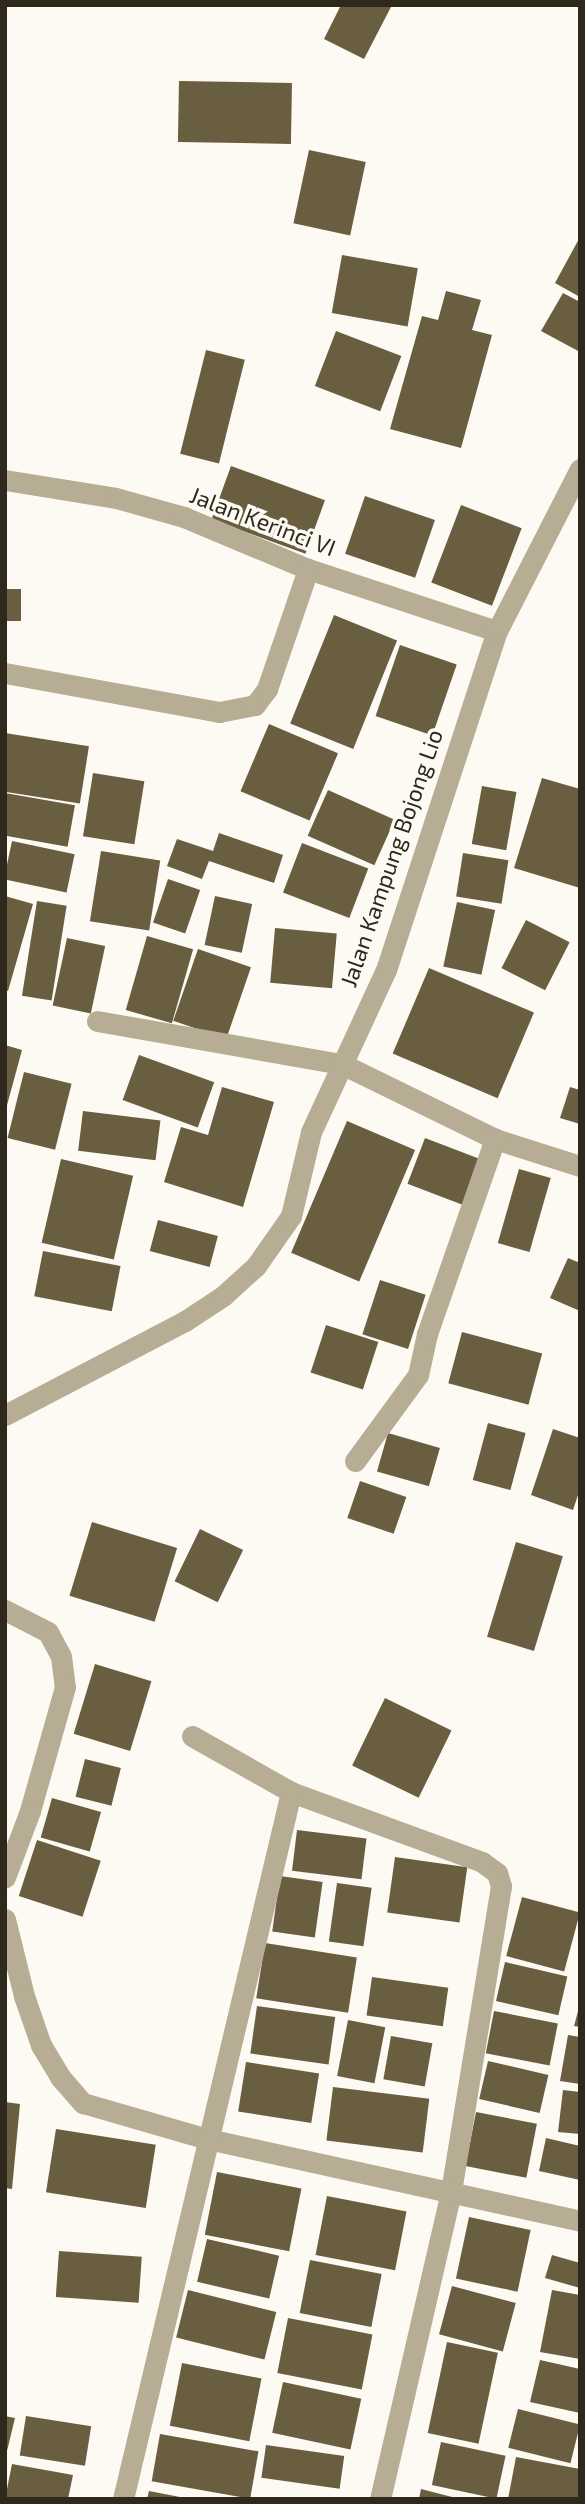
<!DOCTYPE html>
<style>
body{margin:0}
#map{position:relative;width:585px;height:2504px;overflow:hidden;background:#fdfaf3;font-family:"Exo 2",sans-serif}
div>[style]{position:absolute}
.building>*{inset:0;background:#6a5e40;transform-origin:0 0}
.minor>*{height:21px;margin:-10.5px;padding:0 10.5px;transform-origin:10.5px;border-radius:10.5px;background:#b7ad94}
span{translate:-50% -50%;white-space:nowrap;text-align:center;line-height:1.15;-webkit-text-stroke:7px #fdfaf3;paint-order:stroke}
.street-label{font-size:23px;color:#2e291c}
.frame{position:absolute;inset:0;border:7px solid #2e291c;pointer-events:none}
</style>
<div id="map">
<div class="building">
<div style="clip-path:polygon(341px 5px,392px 5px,364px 59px,324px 39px)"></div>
<div style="left:179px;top:81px;width:113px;height:61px;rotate:1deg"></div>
<div style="left:309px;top:150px;width:58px;height:75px;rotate:12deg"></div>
<div style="clip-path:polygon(580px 237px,580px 297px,555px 283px)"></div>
<div style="left:342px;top:255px;width:77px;height:59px;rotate:10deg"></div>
<div style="clip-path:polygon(446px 291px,481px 300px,472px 330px,492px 335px,461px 448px,390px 429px,422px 316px,438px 320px)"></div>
<div style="clip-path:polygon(563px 293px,580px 302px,580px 352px,541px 331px)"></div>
<div style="left:336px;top:331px;width:70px;height:59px;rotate:21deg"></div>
<div style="left:206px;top:350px;width:40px;height:107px;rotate:14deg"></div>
<div style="left:231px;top:466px;width:100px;height:57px;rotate:20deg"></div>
<div style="left:365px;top:496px;width:74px;height:61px;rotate:19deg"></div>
<div style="left:461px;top:505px;width:65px;height:83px;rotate:21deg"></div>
<div style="left:5px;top:589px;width:16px;height:32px"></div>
<div style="left:334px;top:615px;width:68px;height:117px;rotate:22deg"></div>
<div style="left:400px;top:645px;width:60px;height:75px;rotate:19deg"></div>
<div style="left:269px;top:724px;width:75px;height:73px;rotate:23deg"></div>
<div style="left:5px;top:733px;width:85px;height:58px;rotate:9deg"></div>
<div style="left:93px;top:773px;width:52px;height:64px;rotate:9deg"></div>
<div style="clip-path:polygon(542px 778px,580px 789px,580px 888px,514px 868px)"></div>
<div style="left:482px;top:786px;width:35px;height:59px;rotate:10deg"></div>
<div style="left:328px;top:790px;width:73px;height:50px;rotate:24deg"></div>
<div style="left:5px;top:793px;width:71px;height:42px;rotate:10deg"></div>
<div style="clip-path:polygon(219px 833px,283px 855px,274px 883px,209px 861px,202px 879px,167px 866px,177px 839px,213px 851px)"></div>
<div style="left:12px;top:841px;width:64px;height:39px;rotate:12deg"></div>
<div style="left:302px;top:843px;width:71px;height:53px;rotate:21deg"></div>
<div style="left:101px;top:851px;width:60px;height:71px;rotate:9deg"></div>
<div style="left:463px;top:853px;width:46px;height:44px;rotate:9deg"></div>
<div style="left:168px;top:879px;width:34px;height:46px;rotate:19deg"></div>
<div style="clip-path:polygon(5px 896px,33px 904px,8px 991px,5px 990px)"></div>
<div style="left:215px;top:896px;width:38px;height:50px;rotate:12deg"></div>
<div style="left:37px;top:901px;width:30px;height:96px;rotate:9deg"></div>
<div style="left:457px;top:902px;width:39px;height:66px;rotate:12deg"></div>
<div style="left:526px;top:920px;width:49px;height:54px;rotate:27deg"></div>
<div style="left:275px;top:928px;width:62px;height:55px;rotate:5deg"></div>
<div style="left:147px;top:936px;width:48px;height:77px;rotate:16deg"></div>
<div style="left:67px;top:938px;width:39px;height:69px;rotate:12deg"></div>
<div style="left:198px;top:949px;width:56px;height:76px;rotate:19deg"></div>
<div style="left:429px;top:968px;width:114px;height:93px;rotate:23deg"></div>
<div style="clip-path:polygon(5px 1045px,22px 1050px,6px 1109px,5px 1109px)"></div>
<div style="left:139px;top:1055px;width:80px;height:48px;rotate:20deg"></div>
<div style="left:24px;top:1072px;width:49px;height:68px;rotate:14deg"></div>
<div style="clip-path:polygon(222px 1087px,274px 1102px,243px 1207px,164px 1182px,181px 1127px,208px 1135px)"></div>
<div style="clip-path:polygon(570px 1087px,580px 1090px,580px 1124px,560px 1118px)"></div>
<div style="left:83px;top:1111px;width:78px;height:40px;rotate:7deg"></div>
<div style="left:347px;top:1121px;width:74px;height:143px;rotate:23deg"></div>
<div style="left:425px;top:1138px;width:61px;height:49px;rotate:21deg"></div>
<div style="left:61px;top:1159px;width:74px;height:86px;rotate:13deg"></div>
<div style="left:519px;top:1169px;width:33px;height:77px;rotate:16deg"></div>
<div style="left:158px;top:1220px;width:62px;height:32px;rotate:15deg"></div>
<div style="left:43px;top:1251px;width:79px;height:46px;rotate:11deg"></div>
<div style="clip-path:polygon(568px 1258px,580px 1263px,580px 1311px,550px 1298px)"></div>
<div style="left:380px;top:1280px;width:48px;height:57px;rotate:18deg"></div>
<div style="left:326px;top:1325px;width:55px;height:50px;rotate:18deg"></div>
<div style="left:462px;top:1332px;width:83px;height:53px;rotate:15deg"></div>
<div style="left:488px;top:1423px;width:39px;height:59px;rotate:15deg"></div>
<div style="clip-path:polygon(553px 1429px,580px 1438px,580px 1489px,573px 1510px,531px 1495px)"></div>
<div style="left:388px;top:1433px;width:54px;height:40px;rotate:16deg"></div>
<div style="left:360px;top:1481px;width:49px;height:39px;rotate:19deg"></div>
<div style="left:92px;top:1522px;width:89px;height:77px;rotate:17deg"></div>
<div style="left:200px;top:1529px;width:48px;height:58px;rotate:26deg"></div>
<div style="left:516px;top:1542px;width:49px;height:99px;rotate:17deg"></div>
<div style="left:95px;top:1664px;width:59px;height:73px;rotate:17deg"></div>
<div style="left:385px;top:1698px;width:74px;height:75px;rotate:26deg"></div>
<div style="left:85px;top:1759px;width:37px;height:39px;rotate:14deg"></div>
<div style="left:52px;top:1798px;width:51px;height:41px;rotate:16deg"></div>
<div style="left:297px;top:1830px;width:70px;height:41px;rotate:7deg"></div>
<div style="left:37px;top:1840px;width:67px;height:59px;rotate:18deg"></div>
<div style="left:395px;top:1857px;width:73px;height:56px;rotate:8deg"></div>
<div style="left:280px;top:1876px;width:43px;height:56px;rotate:8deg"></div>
<div style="left:337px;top:1883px;width:35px;height:59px;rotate:8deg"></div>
<div style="left:522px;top:1897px;width:60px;height:61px;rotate:15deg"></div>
<div style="left:265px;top:1943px;width:93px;height:56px;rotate:9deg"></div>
<div style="left:505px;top:1962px;width:64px;height:40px;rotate:13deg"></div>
<div style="left:372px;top:1977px;width:77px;height:39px;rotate:8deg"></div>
<div style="clip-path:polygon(580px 2004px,580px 2027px,574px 2026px)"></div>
<div style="left:257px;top:2006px;width:79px;height:48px;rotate:8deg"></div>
<div style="left:494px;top:2011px;width:65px;height:43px;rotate:11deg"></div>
<div style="left:348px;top:2020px;width:38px;height:57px;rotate:11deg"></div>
<div style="clip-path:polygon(568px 2035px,580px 2037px,580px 2084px,560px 2081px)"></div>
<div style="left:391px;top:2036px;width:42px;height:44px;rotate:10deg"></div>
<div style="left:488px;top:2061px;width:62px;height:39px;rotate:13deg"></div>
<div style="left:246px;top:2062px;width:74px;height:50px;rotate:9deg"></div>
<div style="left:333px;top:2087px;width:97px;height:54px;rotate:7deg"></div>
<div style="clip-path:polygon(563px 2090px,580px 2092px,580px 2134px,558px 2132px)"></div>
<div style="clip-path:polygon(5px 2102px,20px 2104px,12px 2189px,5px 2188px)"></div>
<div style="left:476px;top:2112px;width:62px;height:55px;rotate:11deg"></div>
<div style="left:56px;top:2129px;width:101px;height:64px;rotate:9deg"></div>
<div style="clip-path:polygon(546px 2138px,580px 2146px,580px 2180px,539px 2171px)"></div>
<div style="left:217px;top:2172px;width:86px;height:64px;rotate:11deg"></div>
<div style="left:327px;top:2196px;width:81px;height:60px;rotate:11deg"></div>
<div style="left:469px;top:2217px;width:63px;height:63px;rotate:12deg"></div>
<div style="left:207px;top:2239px;width:74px;height:44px;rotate:13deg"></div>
<div style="left:59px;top:2251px;width:83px;height:46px;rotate:4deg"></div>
<div style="clip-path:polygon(552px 2255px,580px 2263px,580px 2288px,545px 2278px)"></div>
<div style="left:310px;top:2260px;width:73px;height:54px;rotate:11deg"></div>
<div style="left:452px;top:2286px;width:66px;height:50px;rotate:15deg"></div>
<div style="left:188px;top:2290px;width:91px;height:49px;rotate:14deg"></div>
<div style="clip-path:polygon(552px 2290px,580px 2295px,580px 2359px,540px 2352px)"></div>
<div style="left:288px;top:2318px;width:86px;height:56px;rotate:11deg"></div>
<div style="left:447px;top:2342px;width:52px;height:93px;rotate:12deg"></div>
<div style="clip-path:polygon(540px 2360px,580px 2369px,580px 2413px,530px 2402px)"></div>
<div style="left:182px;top:2363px;width:81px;height:64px;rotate:11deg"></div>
<div style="left:283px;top:2382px;width:80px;height:52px;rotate:12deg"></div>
<div style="left:518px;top:2409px;width:64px;height:40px;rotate:14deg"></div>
<div style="clip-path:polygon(5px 2416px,15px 2418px,6px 2455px,5px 2455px)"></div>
<div style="left:26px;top:2416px;width:66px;height:40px;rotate:9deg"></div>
<div style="left:160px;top:2434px;width:100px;height:48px;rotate:10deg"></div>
<div style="left:441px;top:2442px;width:66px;height:44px;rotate:12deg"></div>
<div style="left:266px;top:2445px;width:79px;height:33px;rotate:8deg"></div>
<div style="clip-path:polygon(516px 2457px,580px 2469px,580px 2499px,508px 2499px)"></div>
<div style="clip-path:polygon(12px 2464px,73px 2475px,68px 2499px,5px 2499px)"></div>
<div style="clip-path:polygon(421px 2489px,456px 2498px,456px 2499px,419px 2499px)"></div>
<div style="clip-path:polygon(149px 2491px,180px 2497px,180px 2499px,147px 2499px)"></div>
</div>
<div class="minor">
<div style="left:5px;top:480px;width:112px;rotate:9.2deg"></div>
<div style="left:116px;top:498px;width:71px;rotate:15.6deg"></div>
<div style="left:184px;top:517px;width:134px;rotate:22.8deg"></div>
<div style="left:308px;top:569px;width:199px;rotate:18.2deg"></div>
<div style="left:5px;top:673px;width:218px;rotate:10.3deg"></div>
<div style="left:219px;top:712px;width:37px;rotate:-11deg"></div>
<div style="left:255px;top:705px;width:20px;rotate:-53deg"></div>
<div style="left:267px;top:689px;width:127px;rotate:-71.1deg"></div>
<div style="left:97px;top:1021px;width:249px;rotate:10deg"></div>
<div style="left:342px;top:1064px;width:170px;rotate:26.1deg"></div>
<div style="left:495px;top:1139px;width:89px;rotate:17.6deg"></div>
<div style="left:5px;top:1415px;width:203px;rotate:-27.6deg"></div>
<div style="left:185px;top:1321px;width:45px;rotate:-33.3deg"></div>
<div style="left:223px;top:1296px;width:45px;rotate:-42.3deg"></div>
<div style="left:256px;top:1266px;width:61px;rotate:-55deg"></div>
<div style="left:291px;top:1216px;width:86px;rotate:-76.6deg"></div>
<div style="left:311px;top:1132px;width:179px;rotate:-65.2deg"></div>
<div style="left:386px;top:970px;width:357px;rotate:-71.9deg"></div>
<div style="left:497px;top:631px;width:182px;rotate:-62.9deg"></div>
<div style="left:355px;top:1461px;width:107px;rotate:-53.8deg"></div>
<div style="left:418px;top:1375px;width:42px;rotate:-77.6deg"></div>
<div style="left:427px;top:1334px;width:207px;rotate:-70.8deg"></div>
<div style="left:5px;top:1610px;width:48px;rotate:27.1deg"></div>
<div style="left:48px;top:1632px;width:27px;rotate:62deg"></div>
<div style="left:61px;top:1656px;width:31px;rotate:83deg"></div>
<div style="left:65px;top:1687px;width:129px;rotate:105.8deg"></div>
<div style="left:30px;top:1811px;width:71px;rotate:110.7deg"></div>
<div style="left:192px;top:1736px;width:114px;rotate:29.5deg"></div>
<div style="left:291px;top:1792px;width:203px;rotate:20.1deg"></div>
<div style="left:482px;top:1862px;width:19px;rotate:36deg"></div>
<div style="left:497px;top:1873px;width:14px;rotate:73deg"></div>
<div style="left:501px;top:1886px;width:314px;rotate:99.3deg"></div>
<div style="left:450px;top:2196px;width:311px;rotate:103deg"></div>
<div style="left:5px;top:1919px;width:79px;rotate:76.1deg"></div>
<div style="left:24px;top:1996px;width:52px;rotate:70.9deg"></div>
<div style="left:41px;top:2045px;width:37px;rotate:59deg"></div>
<div style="left:60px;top:2077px;width:35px;rotate:49deg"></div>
<div style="left:83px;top:2103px;width:130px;rotate:16.1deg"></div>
<div style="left:208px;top:2139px;width:381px;rotate:12.4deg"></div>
<div style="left:123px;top:2499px;width:727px;rotate:-76.63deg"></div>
</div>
<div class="street-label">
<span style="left:263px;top:521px;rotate:21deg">Jalan Kerinci VI</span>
<span style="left:391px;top:858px;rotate:-71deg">Jalan Kampung Bojong Lio</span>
</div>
<div class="frame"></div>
</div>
